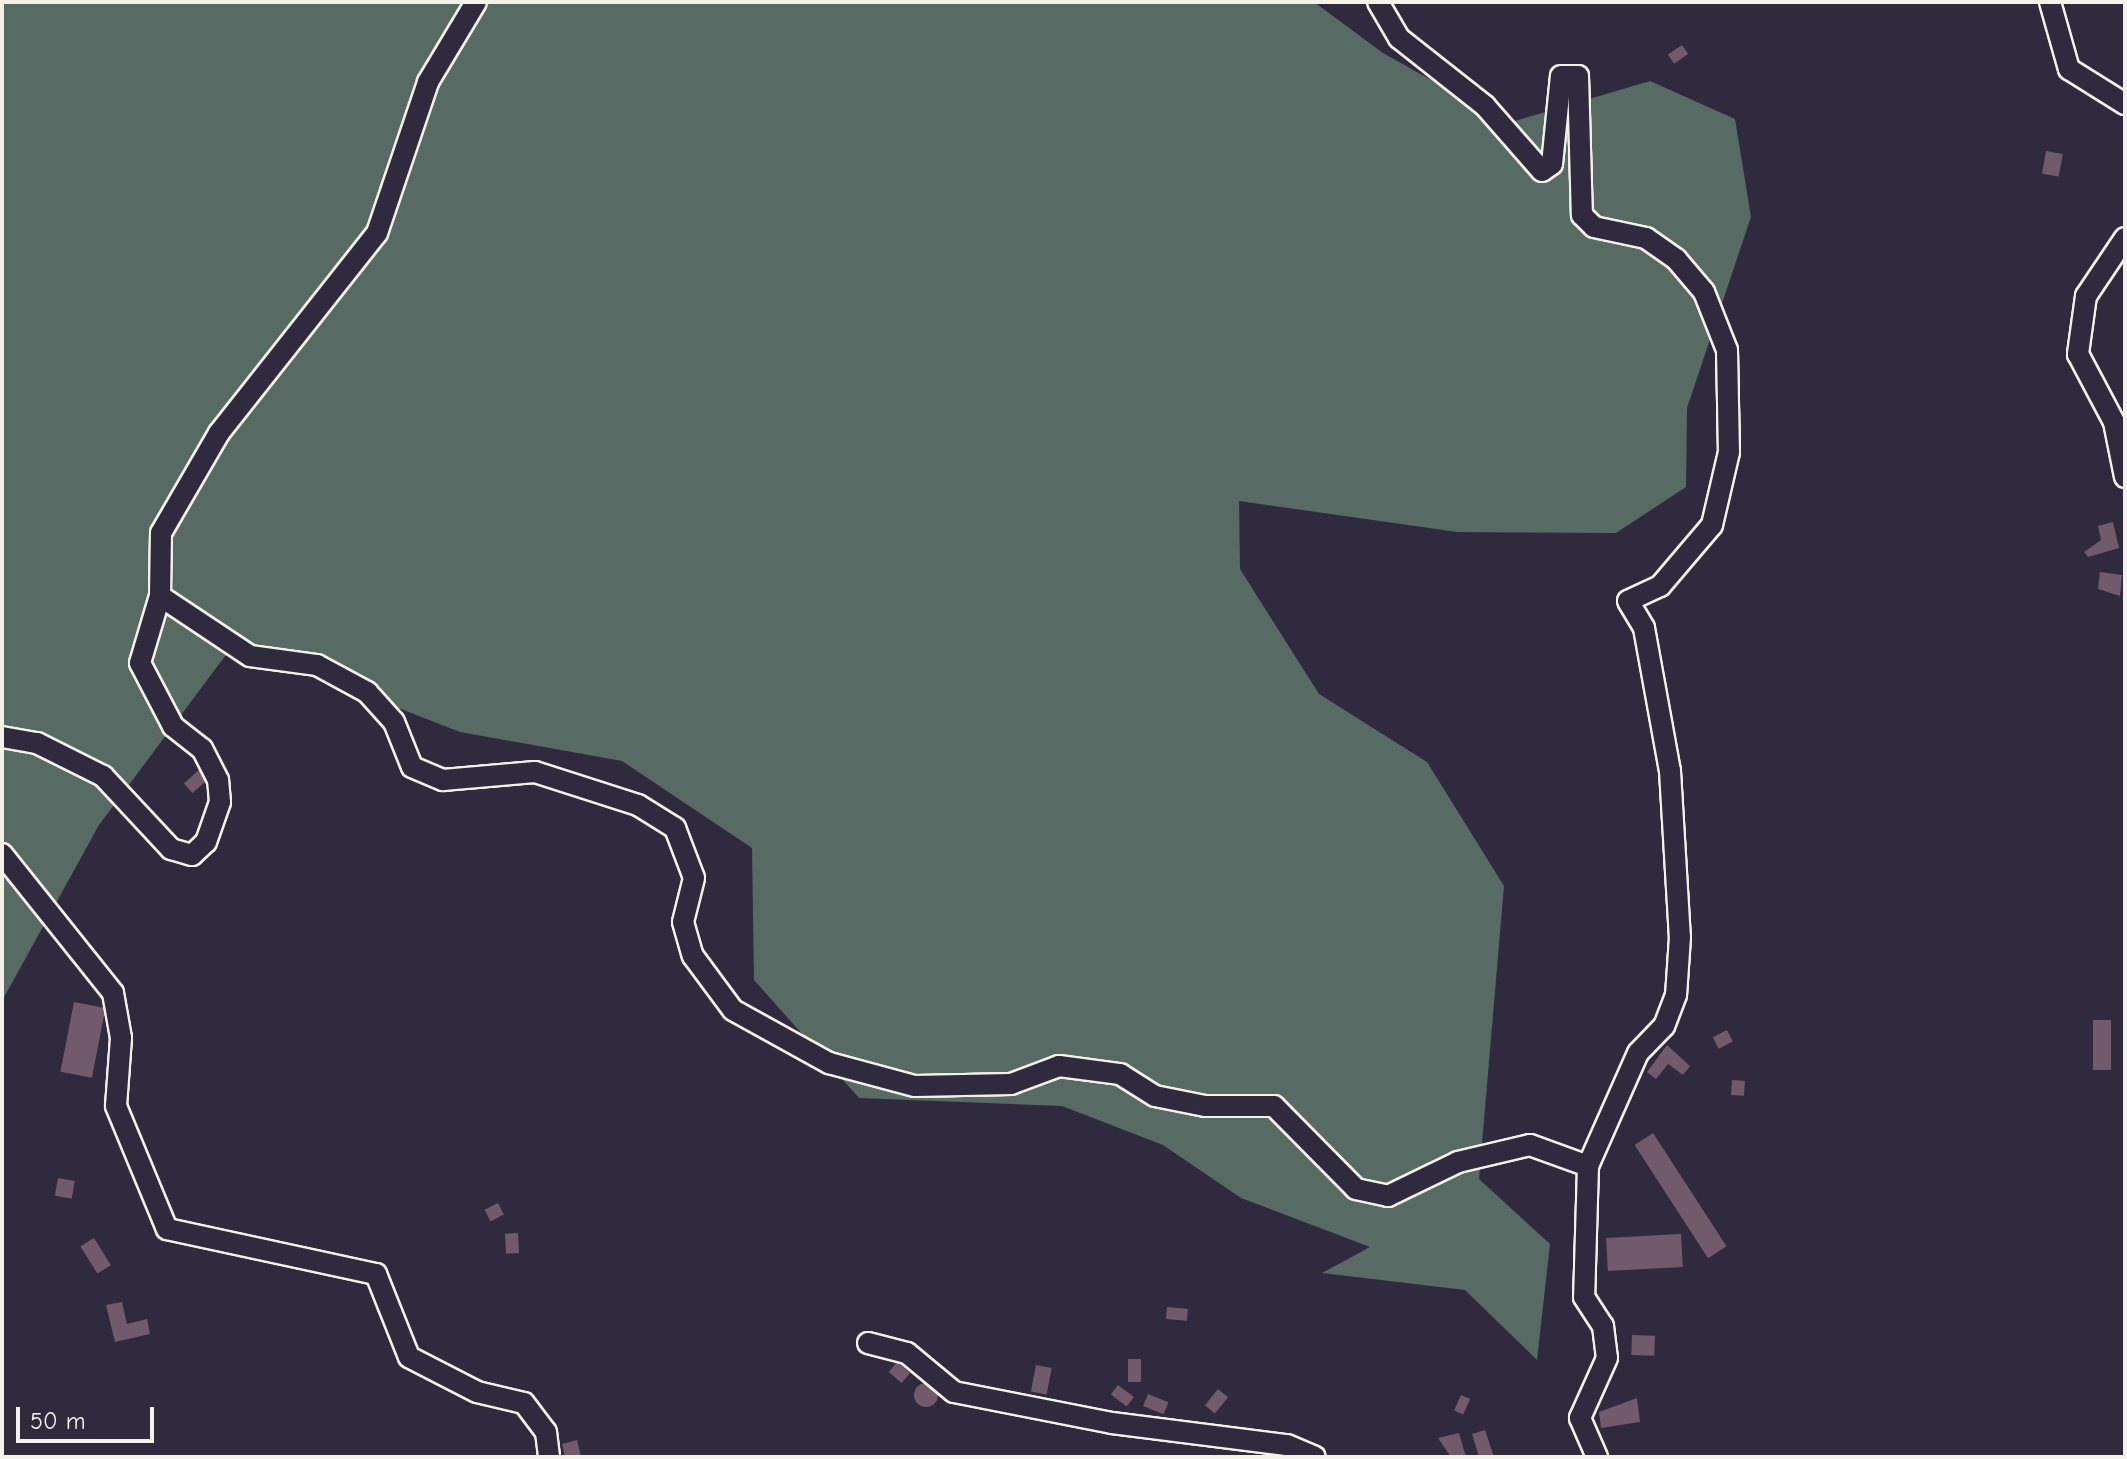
<!DOCTYPE html>
<style>
body{margin:0}
#map{position:relative;width:2127px;height:1459px;overflow:hidden;background:#2f2a3d;font-family:"Comic Neue",sans-serif}
div>[style]{position:absolute}
.green>*{inset:0;background:#576a63}
.building>*{inset:0;background:#725a6d;transform-origin:0 0}
.round{border-radius:50%}
.roads{filter:drop-shadow(2px 0 #f4f1e8) drop-shadow(-2px 0 #f4f1e8) drop-shadow(0 2px #f4f1e8) drop-shadow(0 -2px #f4f1e8)}
.minor>*{height:20px;margin:-10px;padding:0 10px;transform-origin:10px;border-radius:10px;background:#2f2a3d}
span{translate:-50% -50%;white-space:nowrap;text-align:center;line-height:1.15;-webkit-text-stroke:7px #2f2a3d;paint-order:stroke}
.frame{position:absolute;inset:0;border:4px solid #f4f1e8;pointer-events:none}
.scale{position:absolute;left:16px;top:1407px;width:138px;height:36px;box-sizing:border-box;border:4px solid #f4f1e8;border-top:0;padding-left:10px;font-size:24px;line-height:28px;white-space:nowrap;color:#f4f1e8;-webkit-text-stroke:6px #2f2a3d;paint-order:stroke}
</style>
<div id="map">
<div class="green">
<div style="clip-path:polygon(2px 2px,1314px 2px,1383px 53px,1508px 123px,1650px 81px,1735px 119px,1751px 217px,1687px 408px,1686px 487px,1616px 533px,1457px 532px,1239px 501px,1240px 569px,1319px 694px,1427px 762px,1504px 886px,1479px 1179px,1550px 1244px,1537px 1360px,1465px 1290px,1322px 1273px,1370px 1247px,1241px 1198px,1163px 1145px,1062px 1106px,859px 1098px,754px 980px,752px 848px,622px 761px,460px 732px,234px 644px,99px 825px,2px 1001px)"></div>
</div>
<div class="building">
<div style="left:1682px;top:45px;width:11px;height:17px;rotate:56deg"></div>
<div style="left:2046px;top:151px;width:17px;height:23px;rotate:10deg"></div>
<div style="clip-path:polygon(2113px 522px,2119px 548px,2088px 557px,2084px 552px,2101px 540px,2098px 526px)"></div>
<div style="clip-path:polygon(2100px 572px,2122px 575px,2120px 596px,2098px 589px)"></div>
<div style="left:201px;top:768px;width:13px;height:23px;rotate:48deg"></div>
<div style="left:74px;top:1002px;width:32px;height:71px;rotate:11deg"></div>
<div style="left:2093px;top:1020px;width:18px;height:50px"></div>
<div style="left:1727px;top:1030px;width:13px;height:16px;rotate:63deg"></div>
<div style="clip-path:polygon(1667px 1045px,1690px 1066px,1683px 1075px,1668px 1064px,1656px 1079px,1647px 1072px)"></div>
<div style="left:1732px;top:1080px;width:13px;height:15px;rotate:4deg"></div>
<div style="left:1653px;top:1133px;width:135px;height:22px;rotate:57deg"></div>
<div style="left:58px;top:1178px;width:17px;height:18px;rotate:10deg"></div>
<div style="left:498px;top:1203px;width:13px;height:15px;rotate:63deg"></div>
<div style="left:518px;top:1233px;width:20px;height:13px;rotate:87deg"></div>
<div style="left:1681px;top:1234px;width:33px;height:75px;rotate:87deg"></div>
<div style="left:94px;top:1238px;width:32px;height:16px;rotate:58deg"></div>
<div style="clip-path:polygon(122px 1302px,127px 1324px,147px 1319px,150px 1334px,115px 1342px,106px 1305px)"></div>
<div style="left:1167px;top:1307px;width:21px;height:12px;rotate:5deg"></div>
<div style="left:1632px;top:1335px;width:23px;height:20px;rotate:2deg"></div>
<div style="left:1128px;top:1359px;width:13px;height:23px"></div>
<div style="left:897px;top:1362px;width:17px;height:13px;rotate:40deg"></div>
<div style="left:1036px;top:1365px;width:16px;height:27px;rotate:11deg"></div>
<div class="round" style="left:914px;top:1383px;width:24px;height:24px"></div>
<div style="left:1118px;top:1385px;width:20px;height:12px;rotate:37deg"></div>
<div style="left:1218px;top:1389px;width:13px;height:21px;rotate:39deg"></div>
<div style="left:1148px;top:1394px;width:22px;height:13px;rotate:22deg"></div>
<div style="left:1461px;top:1395px;width:10px;height:17px;rotate:24deg"></div>
<div style="clip-path:polygon(1637px 1398px,1640px 1422px,1601px 1428px,1599px 1412px)"></div>
<div style="clip-path:polygon(1485px 1430px,1494px 1457px,1479px 1457px,1472px 1434px)"></div>
<div style="clip-path:polygon(1459px 1433px,1466px 1457px,1451px 1457px,1438px 1438px)"></div>
<div style="clip-path:polygon(577px 1440px,581px 1457px,565px 1457px,562px 1444px)"></div>
</div>
<div class="roads">
<div class="minor">
<div style="left:1378px;top:2px;width:42px;rotate:59.7deg"></div>
<div style="left:1399px;top:38px;width:110px;rotate:38.3deg"></div>
<div style="left:1485px;top:106px;width:86px;rotate:48.8deg"></div>
<div style="left:1542px;top:171px;width:12px;rotate:-35deg"></div>
<div style="left:1552px;top:164px;width:88px;rotate:-84.2deg"></div>
<div style="left:1561px;top:76px;width:17px"></div>
<div style="left:1578px;top:76px;width:139px;rotate:88.4deg"></div>
<div style="left:1582px;top:215px;width:17px;rotate:45deg"></div>
<div style="left:1594px;top:227px;width:53px;rotate:11.9deg"></div>
<div style="left:1646px;top:238px;width:37px;rotate:35deg"></div>
<div style="left:1676px;top:259px;width:43px;rotate:49.7deg"></div>
<div style="left:1704px;top:292px;width:62px;rotate:68.4deg"></div>
<div style="left:1727px;top:350px;width:102px;rotate:88.9deg"></div>
<div style="left:1729px;top:452px;width:75px;rotate:103.1deg"></div>
<div style="left:1712px;top:525px;width:80px;rotate:130.4deg"></div>
<div style="left:1660px;top:586px;width:35px;rotate:155deg"></div>
<div style="left:1628px;top:601px;width:31px;rotate:59deg"></div>
<div style="left:1644px;top:628px;width:145px;rotate:79.7deg"></div>
<div style="left:1670px;top:771px;width:166px;rotate:86.6deg"></div>
<div style="left:1680px;top:937px;width:58px;rotate:93.9deg"></div>
<div style="left:1676px;top:995px;width:33px;rotate:111deg"></div>
<div style="left:1664px;top:1026px;width:37px;rotate:134deg"></div>
<div style="left:1638px;top:1053px;width:124px;rotate:113.9deg"></div>
<div style="left:1588px;top:1166px;width:131px;rotate:91.7deg"></div>
<div style="left:1584px;top:1297px;width:35px;rotate:57deg"></div>
<div style="left:1603px;top:1326px;width:32px;rotate:83deg"></div>
<div style="left:1607px;top:1358px;width:66px;rotate:114.2deg"></div>
<div style="left:1580px;top:1418px;width:43px;rotate:66.4deg"></div>
<div style="left:2050px;top:2px;width:70px;rotate:74.2deg"></div>
<div style="left:2069px;top:69px;width:66px;rotate:32deg"></div>
<div style="left:2125px;top:238px;width:70px;rotate:123.9deg"></div>
<div style="left:2086px;top:296px;width:59px;rotate:97.9deg"></div>
<div style="left:2078px;top:354px;width:77px;rotate:62.1deg"></div>
<div style="left:2114px;top:422px;width:56px;rotate:78.7deg"></div>
<div style="left:160px;top:596px;width:108px;rotate:33.7deg"></div>
<div style="left:250px;top:656px;width:68px;rotate:7.7deg"></div>
<div style="left:317px;top:665px;width:57px;rotate:28.4deg"></div>
<div style="left:367px;top:692px;width:40px;rotate:48deg"></div>
<div style="left:394px;top:722px;width:48px;rotate:68.2deg"></div>
<div style="left:412px;top:767px;width:34px;rotate:23deg"></div>
<div style="left:443px;top:780px;width:92px;rotate:-5deg"></div>
<div style="left:535px;top:772px;width:108px;rotate:17.8deg"></div>
<div style="left:638px;top:805px;width:44px;rotate:31.9deg"></div>
<div style="left:675px;top:828px;width:53px;rotate:69.2deg"></div>
<div style="left:694px;top:878px;width:45px;rotate:104deg"></div>
<div style="left:683px;top:922px;width:35px;rotate:74deg"></div>
<div style="left:693px;top:956px;width:67px;rotate:53.5deg"></div>
<div style="left:733px;top:1010px;width:110px;rotate:28.9deg"></div>
<div style="left:829px;top:1063px;width:89px;rotate:15deg"></div>
<div style="left:915px;top:1086px;width:96px;rotate:-1.2deg"></div>
<div style="left:1011px;top:1084px;width:51px;rotate:-20.6deg"></div>
<div style="left:1059px;top:1066px;width:62px;rotate:7.5deg"></div>
<div style="left:1120px;top:1074px;width:41px;rotate:32.2deg"></div>
<div style="left:1155px;top:1096px;width:51px;rotate:11.3deg"></div>
<div style="left:1205px;top:1106px;width:69px"></div>
<div style="left:1274px;top:1106px;width:117px;rotate:45.3deg"></div>
<div style="left:1356px;top:1189px;width:33px;rotate:12deg"></div>
<div style="left:1388px;top:1196px;width:78px;rotate:-25.9deg"></div>
<div style="left:1458px;top:1162px;width:74px;rotate:-13.3deg"></div>
<div style="left:1530px;top:1145px;width:62px;rotate:19.9deg"></div>
<div style="left:2px;top:737px;width:36px;rotate:10deg"></div>
<div style="left:37px;top:743px;width:74px;rotate:26.6deg"></div>
<div style="left:103px;top:776px;width:100px;rotate:47deg"></div>
<div style="left:171px;top:849px;width:22px;rotate:16deg"></div>
<div style="left:192px;top:855px;width:19px;rotate:-43deg"></div>
<div style="left:206px;top:842px;width:42px;rotate:-70.7deg"></div>
<div style="left:220px;top:802px;width:22px;rotate:-95deg"></div>
<div style="left:218px;top:780px;width:35px;rotate:-117deg"></div>
<div style="left:202px;top:749px;width:37px;rotate:-142deg"></div>
<div style="left:173px;top:726px;width:71px;rotate:-117.6deg"></div>
<div style="left:140px;top:663px;width:70px;rotate:-73.4deg"></div>
<div style="left:160px;top:596px;width:63px;rotate:-89.1deg"></div>
<div style="left:161px;top:533px;width:116px;rotate:-59.9deg"></div>
<div style="left:219px;top:433px;width:255px;rotate:-51.7deg"></div>
<div style="left:377px;top:233px;width:159px;rotate:-71.3deg"></div>
<div style="left:428px;top:82px;width:93px;rotate:-59deg"></div>
<div style="left:2px;top:854px;width:178px;rotate:51.4deg"></div>
<div style="left:113px;top:993px;width:46px;rotate:79.9deg"></div>
<div style="left:121px;top:1038px;width:68px;rotate:94.2deg"></div>
<div style="left:116px;top:1106px;width:133px;rotate:67.5deg"></div>
<div style="left:167px;top:1229px;width:214px;rotate:12.2deg"></div>
<div style="left:376px;top:1274px;width:89px;rotate:68.3deg"></div>
<div style="left:409px;top:1357px;width:76px;rotate:27.2deg"></div>
<div style="left:477px;top:1392px;width:48px;rotate:13.2deg"></div>
<div style="left:524px;top:1403px;width:36px;rotate:53deg"></div>
<div style="left:546px;top:1432px;width:25px;rotate:83deg"></div>
<div style="left:868px;top:1343px;width:40px;rotate:14.4deg"></div>
<div style="left:907px;top:1353px;width:61px;rotate:39.7deg"></div>
<div style="left:954px;top:1392px;width:161px;rotate:11.1deg"></div>
<div style="left:1112px;top:1423px;width:176px;rotate:7.2deg"></div>
<div style="left:1287px;top:1445px;width:30px;rotate:23deg"></div>
</div>
</div>
<div class="frame"></div>
<div class="scale">50 m</div>
</div>
